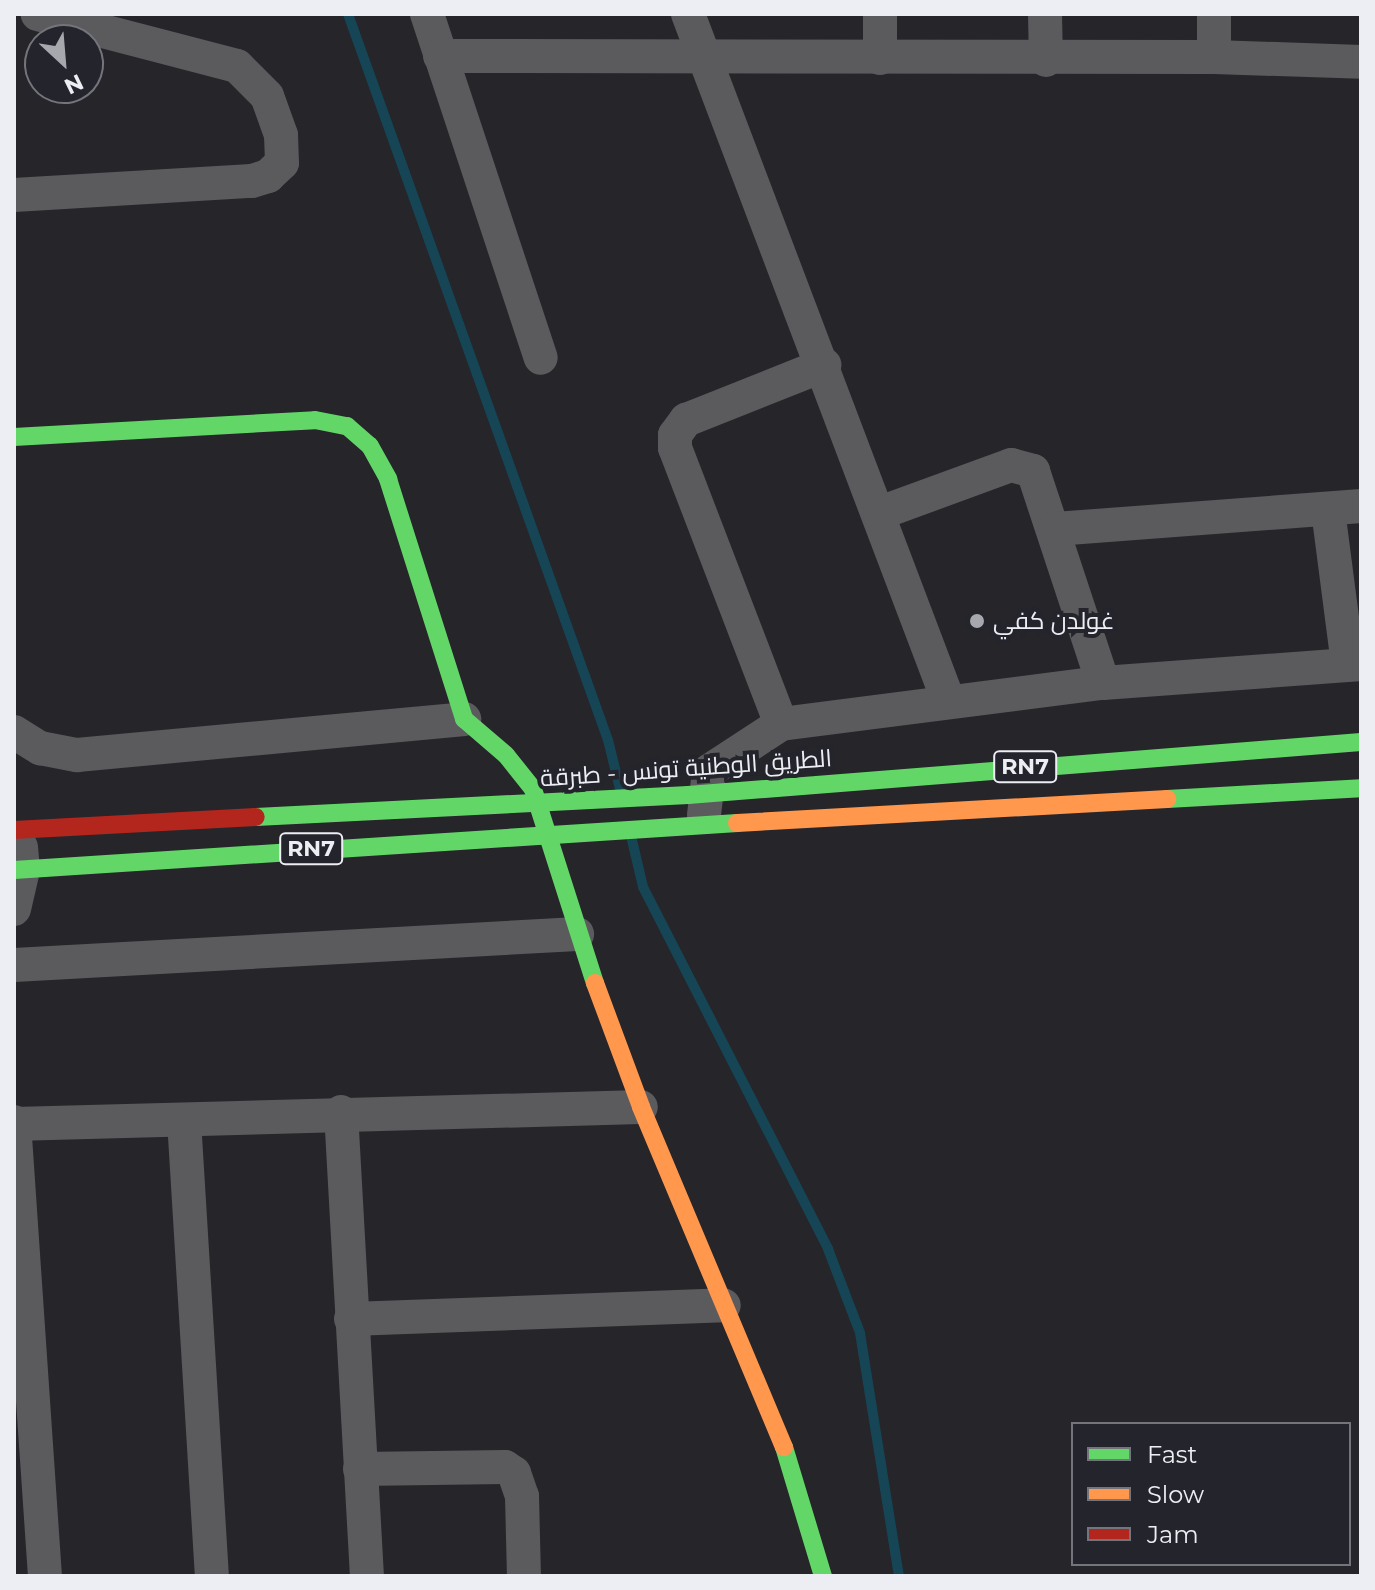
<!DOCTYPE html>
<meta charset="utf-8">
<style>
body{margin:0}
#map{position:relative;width:1375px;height:1590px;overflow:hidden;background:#25252a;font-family:Montserrat,Cairo,sans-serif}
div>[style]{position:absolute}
.stream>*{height:10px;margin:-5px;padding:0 5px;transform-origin:5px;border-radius:5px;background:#164555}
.street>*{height:34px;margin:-17px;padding:0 17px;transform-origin:17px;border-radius:17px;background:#5b5b5e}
.fast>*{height:18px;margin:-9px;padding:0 9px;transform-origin:9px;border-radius:9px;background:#63d668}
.slow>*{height:18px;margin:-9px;padding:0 9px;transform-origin:9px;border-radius:9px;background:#ff974d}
.jam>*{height:18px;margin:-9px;padding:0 9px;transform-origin:9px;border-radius:9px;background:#b3261e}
.dots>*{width:22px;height:22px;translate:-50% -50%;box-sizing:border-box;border:4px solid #23242c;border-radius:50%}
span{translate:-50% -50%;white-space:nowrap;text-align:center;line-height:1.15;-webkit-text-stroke:8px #23242c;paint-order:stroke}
.shield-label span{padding:2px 6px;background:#23242c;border:2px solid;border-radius:6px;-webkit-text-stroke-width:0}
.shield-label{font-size:22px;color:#edeef3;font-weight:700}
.poi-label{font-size:24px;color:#edeef3}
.left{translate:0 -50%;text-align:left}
.street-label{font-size:24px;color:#edeef3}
.frame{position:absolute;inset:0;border:16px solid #edeef3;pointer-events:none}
.legend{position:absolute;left:1071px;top:1422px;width:280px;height:144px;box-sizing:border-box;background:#23242c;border:2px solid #74757c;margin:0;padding:10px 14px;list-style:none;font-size:24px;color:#edeef3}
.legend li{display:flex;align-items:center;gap:16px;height:40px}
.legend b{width:40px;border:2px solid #74757c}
.north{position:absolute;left:24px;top:24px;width:80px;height:80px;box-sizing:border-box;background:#23242c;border:2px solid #74757c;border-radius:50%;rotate:154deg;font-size:22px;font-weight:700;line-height:32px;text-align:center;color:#edeef3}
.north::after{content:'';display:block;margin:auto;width:28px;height:36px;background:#a7a8ad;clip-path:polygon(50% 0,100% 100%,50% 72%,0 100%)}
</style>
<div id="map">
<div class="stream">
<div style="left:348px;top:14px;width:771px;rotate:70.3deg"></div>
<div style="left:608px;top:740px;width:50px;rotate:76.2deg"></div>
<div style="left:632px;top:840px;width:48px;rotate:76.8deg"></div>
<div style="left:643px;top:887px;width:407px;rotate:62.9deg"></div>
<div style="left:828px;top:1249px;width:90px;rotate:69.1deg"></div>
<div style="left:860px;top:1333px;width:246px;rotate:80.9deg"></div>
</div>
<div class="street">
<div style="left:427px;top:14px;width:362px;rotate:71.7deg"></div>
<div style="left:688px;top:14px;width:734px;rotate:69.24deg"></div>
<div style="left:1045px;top:14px;width:46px;rotate:88.8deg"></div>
<div style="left:440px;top:56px;width:774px;rotate:0.07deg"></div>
<div style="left:1214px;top:57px;width:147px;rotate:1.9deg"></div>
<div style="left:1214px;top:57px;width:43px;rotate:-90deg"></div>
<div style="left:880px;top:58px;width:44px;rotate:-90deg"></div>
<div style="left:14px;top:195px;width:238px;rotate:-3.4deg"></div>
<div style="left:252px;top:181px;width:17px;rotate:-17deg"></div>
<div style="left:268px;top:176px;width:19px;rotate:-43deg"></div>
<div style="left:282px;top:163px;width:28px;rotate:-92deg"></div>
<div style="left:281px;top:135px;width:41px;rotate:-109.7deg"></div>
<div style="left:267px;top:96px;width:42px;rotate:-135deg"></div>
<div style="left:237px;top:66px;width:206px;rotate:-165.4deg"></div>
<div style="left:1328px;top:510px;width:156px;rotate:82.6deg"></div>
<div style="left:880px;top:513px;width:140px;rotate:-20.1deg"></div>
<div style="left:1011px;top:465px;width:23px;rotate:15deg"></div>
<div style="left:1033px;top:471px;width:223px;rotate:71.7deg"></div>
<div style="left:1055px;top:529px;width:307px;rotate:-4.3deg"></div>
<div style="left:781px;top:724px;width:296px;rotate:-111deg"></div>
<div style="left:675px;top:448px;width:13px;rotate:-90deg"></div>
<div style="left:675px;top:435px;width:19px;rotate:-54deg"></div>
<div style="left:686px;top:420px;width:149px;rotate:-21.7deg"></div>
<div style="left:14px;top:732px;width:31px;rotate:32deg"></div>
<div style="left:40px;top:748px;width:38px;rotate:11deg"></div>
<div style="left:77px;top:755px;width:389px;rotate:-5.3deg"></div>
<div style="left:704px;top:815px;width:44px;rotate:-83.5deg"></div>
<div style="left:709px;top:771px;width:86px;rotate:-33.1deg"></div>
<div style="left:781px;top:724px;width:325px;rotate:-7.3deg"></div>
<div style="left:1103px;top:683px;width:259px;rotate:-4.2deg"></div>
<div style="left:14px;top:909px;width:40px;rotate:-77deg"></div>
<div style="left:23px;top:870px;width:23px;rotate:-95deg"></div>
<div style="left:14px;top:965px;width:564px;rotate:-3.15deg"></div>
<div style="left:341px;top:1112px;width:465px;rotate:86.8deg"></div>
<div style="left:184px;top:1120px;width:457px;rotate:86.5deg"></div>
<div style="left:14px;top:1122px;width:455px;rotate:86.1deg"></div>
<div style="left:14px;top:1124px;width:627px;rotate:-1.55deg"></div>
<div style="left:351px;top:1319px;width:373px;rotate:-2.1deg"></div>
<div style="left:360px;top:1469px;width:145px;rotate:-0.8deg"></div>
<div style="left:505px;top:1467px;width:11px;rotate:34deg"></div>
<div style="left:514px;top:1473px;width:24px;rotate:71deg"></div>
<div style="left:522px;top:1496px;width:80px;rotate:88.6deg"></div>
</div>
<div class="fast">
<div style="left:14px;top:437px;width:301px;rotate:-3.2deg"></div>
<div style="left:315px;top:420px;width:33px;rotate:11deg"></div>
<div style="left:347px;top:426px;width:30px;rotate:41deg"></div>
<div style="left:370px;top:446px;width:38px;rotate:61deg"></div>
<div style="left:388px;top:479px;width:252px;rotate:72.4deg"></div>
<div style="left:464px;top:719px;width:55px;rotate:40.6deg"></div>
<div style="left:506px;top:755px;width:43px;rotate:51.5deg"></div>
<div style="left:533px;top:789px;width:204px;rotate:72.3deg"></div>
<div style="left:1167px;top:799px;width:194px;rotate:-3.2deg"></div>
<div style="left:256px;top:817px;width:433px;rotate:-2.9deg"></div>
<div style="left:688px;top:795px;width:675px;rotate:-4.5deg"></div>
<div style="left:14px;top:870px;width:725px;rotate:-3.72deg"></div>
<div style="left:784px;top:1447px;width:135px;rotate:73.2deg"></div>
</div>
<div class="slow">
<div style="left:737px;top:823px;width:431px;rotate:-3.2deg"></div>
<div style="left:595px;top:983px;width:132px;rotate:69.6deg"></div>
<div style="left:641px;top:1107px;width:369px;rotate:67.2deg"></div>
</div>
<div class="jam">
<div style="left:14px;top:830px;width:242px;rotate:-3.1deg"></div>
</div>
<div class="dots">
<div style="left:977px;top:621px;background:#a7a8ad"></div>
</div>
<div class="shield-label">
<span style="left:1025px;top:767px">RN7</span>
<span style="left:311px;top:849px">RN7</span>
</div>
<div class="poi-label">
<span class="left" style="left:993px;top:621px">غولدن كفي</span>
</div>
<div class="street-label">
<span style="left:686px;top:768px;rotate:-4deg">الطريق الوطنية تونس - طبرقة</span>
</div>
<div class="frame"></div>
<ul class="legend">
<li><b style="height:10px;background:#63d668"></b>Fast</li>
<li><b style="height:10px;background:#ff974d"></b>Slow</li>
<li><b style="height:10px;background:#b3261e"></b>Jam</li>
</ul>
<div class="north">N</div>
</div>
